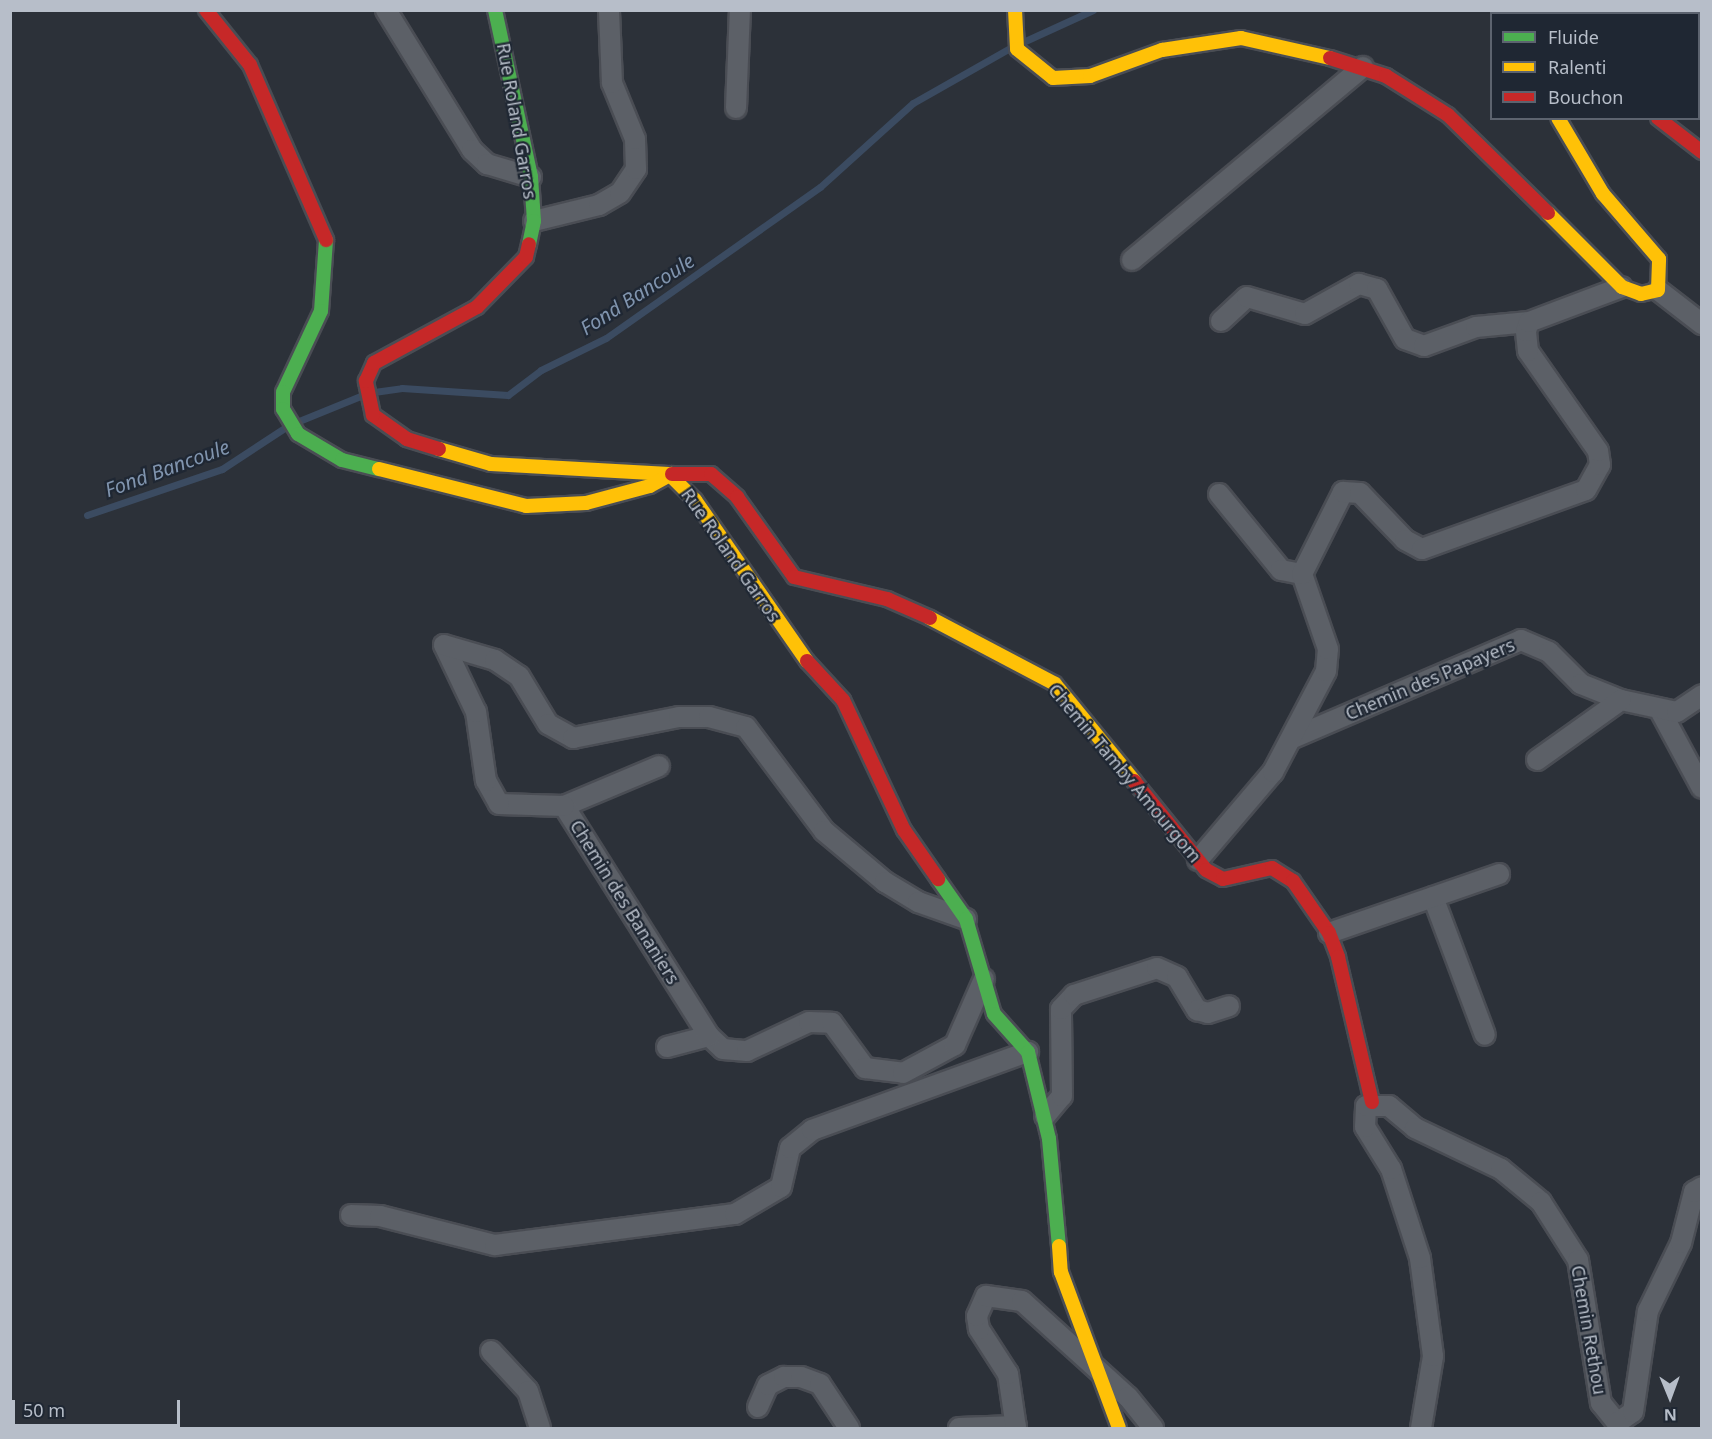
<!DOCTYPE html>
<style>
body{margin:0}
#map{position:relative;width:1712px;height:1439px;overflow:hidden;background:#2c3139;font-family:"Noto Sans",sans-serif}
div>[style]{position:absolute}
.stream>*{height:7px;margin:-3.5px;padding:0 3.5px;transform-origin:3.5px;border-radius:3.5px;background:#3b4b61}
.roads{filter:drop-shadow(2px 0 #4a4d54) drop-shadow(-2px 0 #4a4d54) drop-shadow(0 2px #4a4d54) drop-shadow(0 -2px #4a4d54)}
.street>*{height:20px;margin:-10px;padding:0 10px;transform-origin:10px;border-radius:10px;background:#5c6067}
.fast>*{height:14px;margin:-7px;padding:0 7px;transform-origin:7px;border-radius:7px;background:#4caf50}
.slow>*{height:14px;margin:-7px;padding:0 7px;transform-origin:7px;border-radius:7px;background:#ffc107}
.jam>*{height:14px;margin:-7px;padding:0 7px;transform-origin:7px;border-radius:7px;background:#c62828}
span{translate:-50% -50%;white-space:nowrap;text-align:center;line-height:1.15;-webkit-text-stroke:4.5px #1f2733;paint-order:stroke}
.street-label{font-size:18px;color:#b7bec9}
.water-label{font-size:20px;color:#8094ae;font-style:italic}
.frame{position:absolute;inset:0;border:12px solid #b7bec9;pointer-events:none}
.legend{position:absolute;left:1490px;top:12px;width:210px;height:108px;box-sizing:border-box;background:#1f2733;border:2px solid #5c636f;margin:0;padding:8px 10px;list-style:none;font-size:18px;color:#b7bec9}
.legend li{display:flex;align-items:center;gap:12px;height:30px}
.legend b{width:30px;border:2px solid #5c636f}
.north{position:absolute;left:1640px;top:1367px;width:60px;height:60px;-webkit-text-stroke:4px #1f2733;paint-order:stroke;rotate:179deg;font-size:16px;font-weight:700;line-height:24px;text-align:center;color:#b7bec9}
.north::after{content:'';display:block;margin:auto;width:21px;height:27px;background:#b7bec9;clip-path:polygon(50% 0,100% 100%,50% 72%,0 100%)}
.scale{position:absolute;left:12px;top:1400px;width:168px;height:27px;box-sizing:border-box;border:3px solid #b7bec9;border-top:0;padding-left:8px;font-size:18px;line-height:21px;white-space:nowrap;color:#b7bec9;-webkit-text-stroke:4px #1f2733;paint-order:stroke}
</style>
<div id="map">
<div class="stream">
<div style="left:1023px;top:42px;width:77px;rotate:-24.6deg"></div>
<div style="left:374px;top:392px;width:28px;rotate:-8deg"></div>
<div style="left:402px;top:388px;width:106px;rotate:3.8deg"></div>
<div style="left:508px;top:395px;width:41px;rotate:-37.1deg"></div>
<div style="left:541px;top:370px;width:72px;rotate:-26.2deg"></div>
<div style="left:606px;top:338px;width:262px;rotate:-35.2deg"></div>
<div style="left:820px;top:187px;width:125px;rotate:-42.1deg"></div>
<div style="left:913px;top:103px;width:112px;rotate:-29.6deg"></div>
<div style="left:299px;top:421px;width:69px;rotate:-22.1deg"></div>
<div style="left:87px;top:515px;width:143px;rotate:-18.8deg"></div>
<div style="left:222px;top:469px;width:77px;rotate:-33.3deg"></div>
</div>
<div class="roads">
<div class="street">
<div style="left:386px;top:10px;width:164px;rotate:58.4deg"></div>
<div style="left:472px;top:150px;width:21px;rotate:43deg"></div>
<div style="left:487px;top:164px;width:46px;rotate:16.5deg"></div>
<div style="left:736px;top:108px;width:98px;rotate:-87.7deg"></div>
<div style="left:534px;top:221px;width:67px;rotate:-13.8deg"></div>
<div style="left:599px;top:205px;width:24px;rotate:-30deg"></div>
<div style="left:620px;top:193px;width:29px;rotate:-56deg"></div>
<div style="left:636px;top:169px;width:30px;rotate:-92deg"></div>
<div style="left:635px;top:139px;width:61px;rotate:-112.3deg"></div>
<div style="left:612px;top:83px;width:73px;rotate:-92.4deg"></div>
<div style="left:1132px;top:260px;width:301px;rotate:-39.9deg"></div>
<div style="left:1658px;top:290px;width:56px;rotate:37.7deg"></div>
<div style="left:1221px;top:321px;width:35px;rotate:-43deg"></div>
<div style="left:1247px;top:297px;width:60px;rotate:16.3deg"></div>
<div style="left:1305px;top:314px;width:62px;rotate:-29.1deg"></div>
<div style="left:1359px;top:284px;width:19px;rotate:16deg"></div>
<div style="left:1377px;top:289px;width:57px;rotate:60.8deg"></div>
<div style="left:1405px;top:339px;width:20px;rotate:20deg"></div>
<div style="left:1424px;top:346px;width:55px;rotate:-20.1deg"></div>
<div style="left:1476px;top:327px;width:53px;rotate:-5.4deg"></div>
<div style="left:1219px;top:494px;width:98px;rotate:50.8deg"></div>
<div style="left:1281px;top:570px;width:21px;rotate:11deg"></div>
<div style="left:1661px;top:712px;width:86px;rotate:61.7deg"></div>
<div style="left:1295px;top:737px;width:246px;rotate:-23.2deg"></div>
<div style="left:1521px;top:640px;width:30px;rotate:23deg"></div>
<div style="left:1549px;top:652px;width:45px;rotate:45deg"></div>
<div style="left:1581px;top:684px;width:43px;rotate:21.8deg"></div>
<div style="left:1621px;top:700px;width:57px;rotate:12.1deg"></div>
<div style="left:1677px;top:712px;width:30px;rotate:-34deg"></div>
<div style="left:1537px;top:760px;width:103px;rotate:-35.5deg"></div>
<div style="left:564px;top:806px;width:103px;rotate:-22.8deg"></div>
<div style="left:1198px;top:860px;width:116px;rotate:-49.6deg"></div>
<div style="left:1273px;top:772px;width:114px;rotate:-62.3deg"></div>
<div style="left:1326px;top:671px;width:22px;rotate:-85deg"></div>
<div style="left:1328px;top:649px;width:79px;rotate:-109.1deg"></div>
<div style="left:1302px;top:574px;width:92px;rotate:-63.4deg"></div>
<div style="left:1343px;top:492px;width:17px;rotate:3deg"></div>
<div style="left:1360px;top:493px;width:65px;rotate:46.2deg"></div>
<div style="left:1405px;top:540px;width:19px;rotate:28deg"></div>
<div style="left:1422px;top:549px;width:174px;rotate:-19.8deg"></div>
<div style="left:1586px;top:490px;width:29px;rotate:-61deg"></div>
<div style="left:1600px;top:465px;width:14px;rotate:-98deg"></div>
<div style="left:1598px;top:451px;width:122px;rotate:-125deg"></div>
<div style="left:1528px;top:351px;width:20px;rotate:-96deg"></div>
<div style="left:1526px;top:331px;width:9px;rotate:-72deg"></div>
<div style="left:1529px;top:322px;width:99px;rotate:-20.6deg"></div>
<div style="left:1433px;top:897px;width:147px;rotate:69.4deg"></div>
<div style="left:1329px;top:933px;width:180px;rotate:-19.1deg"></div>
<div style="left:709px;top:1036px;width:19px;rotate:43deg"></div>
<div style="left:723px;top:1049px;width:24px;rotate:5deg"></div>
<div style="left:747px;top:1051px;width:68px;rotate:-25.1deg"></div>
<div style="left:809px;top:1022px;width:23px;rotate:2deg"></div>
<div style="left:832px;top:1023px;width:56px;rotate:53.7deg"></div>
<div style="left:865px;top:1068px;width:38px;rotate:7deg"></div>
<div style="left:903px;top:1073px;width:59px;rotate:-28.3deg"></div>
<div style="left:955px;top:1045px;width:72px;rotate:-66.3deg"></div>
<div style="left:667px;top:1047px;width:43px;rotate:-14.7deg"></div>
<div style="left:709px;top:1036px;width:272px;rotate:-122.2deg"></div>
<div style="left:564px;top:806px;width:65px;rotate:-178.2deg"></div>
<div style="left:499px;top:804px;width:26px;rotate:-119deg"></div>
<div style="left:486px;top:781px;width:70px;rotate:-98.2deg"></div>
<div style="left:476px;top:712px;width:74px;rotate:-115.5deg"></div>
<div style="left:444px;top:645px;width:53px;rotate:16.4deg"></div>
<div style="left:495px;top:660px;width:29px;rotate:34deg"></div>
<div style="left:519px;top:676px;width:56px;rotate:58.9deg"></div>
<div style="left:548px;top:724px;width:29px;rotate:29deg"></div>
<div style="left:573px;top:738px;width:108px;rotate:-11.2deg"></div>
<div style="left:679px;top:717px;width:30px"></div>
<div style="left:709px;top:717px;width:38px;rotate:15deg"></div>
<div style="left:746px;top:727px;width:130px;rotate:53.1deg"></div>
<div style="left:824px;top:831px;width:80px;rotate:39.9deg"></div>
<div style="left:885px;top:882px;width:39px;rotate:31deg"></div>
<div style="left:918px;top:902px;width:51px;rotate:19.5deg"></div>
<div style="left:1045px;top:1116px;width:26px;rotate:-50deg"></div>
<div style="left:1062px;top:1096px;width:87px;rotate:-90.7deg"></div>
<div style="left:1061px;top:1009px;width:19px;rotate:-47deg"></div>
<div style="left:1074px;top:995px;width:87px;rotate:-18deg"></div>
<div style="left:1157px;top:968px;width:22px;rotate:24deg"></div>
<div style="left:1177px;top:977px;width:39px;rotate:59deg"></div>
<div style="left:1197px;top:1010px;width:11px;rotate:15deg"></div>
<div style="left:1208px;top:1013px;width:22px;rotate:-18deg"></div>
<div style="left:351px;top:1215px;width:29px;rotate:2deg"></div>
<div style="left:380px;top:1216px;width:119px;rotate:14.2deg"></div>
<div style="left:495px;top:1245px;width:242px;rotate:-7.4deg"></div>
<div style="left:735px;top:1214px;width:53px;rotate:-30.4deg"></div>
<div style="left:781px;top:1187px;width:40px;rotate:-77deg"></div>
<div style="left:790px;top:1148px;width:28px;rotate:-39deg"></div>
<div style="left:812px;top:1130px;width:230px;rotate:-19.9deg"></div>
<div style="left:491px;top:1351px;width:54px;rotate:47.2deg"></div>
<div style="left:528px;top:1391px;width:39px;rotate:72deg"></div>
<div style="left:758px;top:1407px;width:24px;rotate:-66deg"></div>
<div style="left:768px;top:1385px;width:18px;rotate:-27deg"></div>
<div style="left:784px;top:1377px;width:17px"></div>
<div style="left:801px;top:1377px;width:20px;rotate:20deg"></div>
<div style="left:820px;top:1384px;width:53px;rotate:56.6deg"></div>
<div style="left:959px;top:1428px;width:57px;rotate:-2deg"></div>
<div style="left:1016px;top:1428px;width:55px;rotate:-98.4deg"></div>
<div style="left:1008px;top:1374px;width:54px;rotate:-122.8deg"></div>
<div style="left:979px;top:1329px;width:13px;rotate:-99deg"></div>
<div style="left:977px;top:1316px;width:22px;rotate:-66deg"></div>
<div style="left:986px;top:1296px;width:36px;rotate:8deg"></div>
<div style="left:1022px;top:1301px;width:143px;rotate:42.2deg"></div>
<div style="left:1128px;top:1397px;width:40px;rotate:51deg"></div>
<div style="left:1421px;top:1428px;width:73px;rotate:-80.5deg"></div>
<div style="left:1433px;top:1356px;width:99px;rotate:-97.6deg"></div>
<div style="left:1420px;top:1258px;width:94px;rotate:-108deg"></div>
<div style="left:1391px;top:1169px;width:49px;rotate:-121.8deg"></div>
<div style="left:1365px;top:1127px;width:21px;rotate:-87deg"></div>
<div style="left:1366px;top:1106px;width:23px"></div>
<div style="left:1389px;top:1106px;width:34px;rotate:40deg"></div>
<div style="left:1415px;top:1128px;width:95px;rotate:25.5deg"></div>
<div style="left:1501px;top:1169px;width:52px;rotate:39.5deg"></div>
<div style="left:1541px;top:1202px;width:69px;rotate:57.5deg"></div>
<div style="left:1578px;top:1260px;width:145px;rotate:80.9deg"></div>
<div style="left:1601px;top:1403px;width:26px;rotate:51deg"></div>
<div style="left:1617px;top:1423px;width:19px;rotate:-35deg"></div>
<div style="left:1633px;top:1412px;width:102px;rotate:-81.6deg"></div>
<div style="left:1648px;top:1311px;width:76px;rotate:-64.1deg"></div>
<div style="left:1681px;top:1243px;width:53px;rotate:-75.7deg"></div>
<div style="left:1694px;top:1192px;width:9px;rotate:-32deg"></div>
</div>
<div class="fast">
<div style="left:495px;top:10px;width:171px;rotate:77.8deg"></div>
<div style="left:531px;top:177px;width:44px;rotate:86.1deg"></div>
<div style="left:534px;top:221px;width:24px;rotate:102deg"></div>
<div style="left:326px;top:240px;width:71px;rotate:94deg"></div>
<div style="left:321px;top:311px;width:89px;rotate:115.1deg"></div>
<div style="left:283px;top:392px;width:17px;rotate:90deg"></div>
<div style="left:283px;top:409px;width:29px;rotate:59deg"></div>
<div style="left:298px;top:434px;width:51px;rotate:30.6deg"></div>
<div style="left:342px;top:460px;width:38px;rotate:14deg"></div>
<div style="left:938px;top:879px;width:49px;rotate:55deg"></div>
<div style="left:966px;top:919px;width:99px;rotate:73.6deg"></div>
<div style="left:994px;top:1014px;width:51px;rotate:48.2deg"></div>
<div style="left:1028px;top:1052px;width:89px;rotate:76.4deg"></div>
<div style="left:1049px;top:1139px;width:107px;rotate:84.7deg"></div>
</div>
<div class="slow">
<div style="left:1015px;top:10px;width:39px;rotate:87deg"></div>
<div style="left:1017px;top:49px;width:46px;rotate:38.9deg"></div>
<div style="left:1053px;top:78px;width:37px;rotate:-3deg"></div>
<div style="left:1090px;top:76px;width:77px;rotate:-19.9deg"></div>
<div style="left:1162px;top:50px;width:80px;rotate:-8.6deg"></div>
<div style="left:1241px;top:38px;width:91px;rotate:12.7deg"></div>
<div style="left:1548px;top:10px;width:6px;rotate:45deg"></div>
<div style="left:1548px;top:213px;width:105px;rotate:45deg"></div>
<div style="left:1622px;top:287px;width:20px;rotate:20deg"></div>
<div style="left:1641px;top:294px;width:17px;rotate:-13deg"></div>
<div style="left:1658px;top:290px;width:31px;rotate:-88deg"></div>
<div style="left:1659px;top:259px;width:86px;rotate:-130.7deg"></div>
<div style="left:1603px;top:194px;width:88px;rotate:-120.6deg"></div>
<div style="left:439px;top:449px;width:54px;rotate:16.1deg"></div>
<div style="left:491px;top:464px;width:178px;rotate:3.2deg"></div>
<div style="left:669px;top:474px;width:37px;rotate:45deg"></div>
<div style="left:695px;top:500px;width:196px;rotate:55.2deg"></div>
<div style="left:379px;top:469px;width:152px;rotate:14.1deg"></div>
<div style="left:526px;top:506px;width:60px;rotate:-2.9deg"></div>
<div style="left:586px;top:503px;width:66px;rotate:-14.9deg"></div>
<div style="left:650px;top:486px;width:25px;rotate:-29deg"></div>
<div style="left:930px;top:618px;width:141px;rotate:27.8deg"></div>
<div style="left:1055px;top:684px;width:125px;rotate:50.8deg"></div>
<div style="left:1059px;top:1246px;width:26px;rotate:86deg"></div>
<div style="left:1061px;top:1272px;width:166px;rotate:69.6deg"></div>
</div>
<div class="jam">
<div style="left:206px;top:10px;width:70px;rotate:51.3deg"></div>
<div style="left:250px;top:65px;width:191px;rotate:66.5deg"></div>
<div style="left:1509px;top:14px;width:4px;rotate:-76deg"></div>
<div style="left:1330px;top:58px;width:59px;rotate:17.8deg"></div>
<div style="left:1386px;top:76px;width:73px;rotate:32.2deg"></div>
<div style="left:1448px;top:115px;width:140px;rotate:44.4deg"></div>
<div style="left:1658px;top:118px;width:56px;rotate:37.7deg"></div>
<div style="left:439px;top:449px;width:34px;rotate:-163deg"></div>
<div style="left:407px;top:439px;width:42px;rotate:-144.8deg"></div>
<div style="left:373px;top:415px;width:35px;rotate:-102deg"></div>
<div style="left:366px;top:381px;width:20px;rotate:-66deg"></div>
<div style="left:374px;top:363px;width:117px;rotate:-28.5deg"></div>
<div style="left:477px;top:307px;width:70px;rotate:-45.6deg"></div>
<div style="left:526px;top:257px;width:13px;rotate:-77deg"></div>
<div style="left:672px;top:474px;width:39px"></div>
<div style="left:711px;top:474px;width:35px;rotate:41deg"></div>
<div style="left:737px;top:497px;width:98px;rotate:54.5deg"></div>
<div style="left:794px;top:577px;width:96px;rotate:13.3deg"></div>
<div style="left:887px;top:599px;width:47px;rotate:23.8deg"></div>
<div style="left:807px;top:661px;width:53px;rotate:47.3deg"></div>
<div style="left:843px;top:700px;width:144px;rotate:64.9deg"></div>
<div style="left:904px;top:830px;width:60px;rotate:55.2deg"></div>
<div style="left:1134px;top:781px;width:114px;rotate:51deg"></div>
<div style="left:1206px;top:870px;width:19px;rotate:28deg"></div>
<div style="left:1223px;top:879px;width:50px;rotate:-12.7deg"></div>
<div style="left:1272px;top:868px;width:25px;rotate:32deg"></div>
<div style="left:1293px;top:881px;width:63px;rotate:55.3deg"></div>
<div style="left:1329px;top:933px;width:26px;rotate:69deg"></div>
<div style="left:1338px;top:957px;width:149px;rotate:76.8deg"></div>
</div>
</div>
<div class="street-label">
<span style="left:517px;top:121px;rotate:80deg">Rue Roland Garros</span>
<span style="left:731px;top:555px;rotate:55deg">Rue Roland Garros</span>
<span style="left:1430px;top:679px;rotate:-23deg">Chemin des Papayers</span>
<span style="left:1125px;top:773px;rotate:50deg">Chemin Tamby Amourgom</span>
<span style="left:625px;top:902px;rotate:58deg">Chemin des Bananiers</span>
<span style="left:1589px;top:1330px;rotate:80deg">Chemin Rethou</span>
</div>
<div class="water-label">
<span style="left:637px;top:294px;rotate:-33deg">Fond Bancoule</span>
<span style="left:167px;top:468px;rotate:-20deg">Fond Bancoule</span>
</div>
<div class="frame"></div>
<ul class="legend">
<li><b style="height:8px;background:#4caf50"></b>Fluide</li>
<li><b style="height:8px;background:#ffc107"></b>Ralenti</li>
<li><b style="height:8px;background:#c62828"></b>Bouchon</li>
</ul>
<div class="north">N</div>
<div class="scale">50 m</div>
</div>
